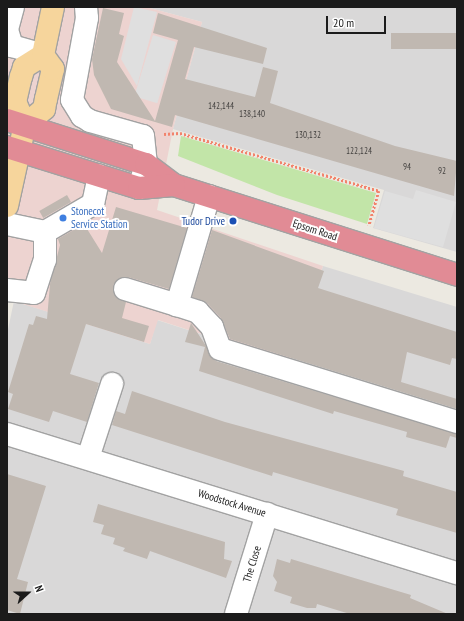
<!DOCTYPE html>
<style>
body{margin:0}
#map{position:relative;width:464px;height:621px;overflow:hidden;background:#ece9e1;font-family:"PT Sans Narrow",sans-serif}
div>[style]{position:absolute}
.residential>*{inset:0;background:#d9d8d8}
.commercial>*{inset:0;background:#edd3d0}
.grass>*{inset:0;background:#c2e5a8}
.parking>*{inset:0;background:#dfdfdf;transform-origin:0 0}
.building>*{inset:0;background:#c0b8b1;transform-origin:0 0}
.path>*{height:2.5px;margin-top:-1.25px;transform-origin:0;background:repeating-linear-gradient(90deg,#f2836c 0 2px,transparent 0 4px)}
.roads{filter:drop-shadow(1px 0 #a2a2a2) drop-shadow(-1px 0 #a2a2a2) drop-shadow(0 1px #a2a2a2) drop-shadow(0 -1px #a2a2a2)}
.minor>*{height:22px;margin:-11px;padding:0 11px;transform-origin:11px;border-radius:11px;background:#fff}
.major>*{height:22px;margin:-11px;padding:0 11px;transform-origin:11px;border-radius:11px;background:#f6d59c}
.highway>*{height:22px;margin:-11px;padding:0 11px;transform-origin:11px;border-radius:11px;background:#e18b95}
.dots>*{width:11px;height:11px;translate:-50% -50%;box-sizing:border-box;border:2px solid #fff;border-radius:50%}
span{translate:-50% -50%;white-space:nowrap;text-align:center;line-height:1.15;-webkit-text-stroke:4px #fff;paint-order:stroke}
.number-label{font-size:9px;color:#444240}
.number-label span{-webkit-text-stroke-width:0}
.shop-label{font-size:11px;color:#366cbe}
.left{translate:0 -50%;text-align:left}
.transit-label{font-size:11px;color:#164399}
.right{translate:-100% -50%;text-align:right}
.street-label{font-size:11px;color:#1b1b1b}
.frame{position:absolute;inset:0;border:8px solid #1b1b1b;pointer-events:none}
.north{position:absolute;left:8px;top:573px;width:40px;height:40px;-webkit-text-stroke:3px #fff;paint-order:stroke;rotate:69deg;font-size:11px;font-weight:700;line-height:16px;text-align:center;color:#1b1b1b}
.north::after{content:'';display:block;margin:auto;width:14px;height:18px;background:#1b1b1b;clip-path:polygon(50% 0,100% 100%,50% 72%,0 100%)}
.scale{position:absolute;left:326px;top:16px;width:60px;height:18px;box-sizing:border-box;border:2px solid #1b1b1b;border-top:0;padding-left:5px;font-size:12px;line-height:14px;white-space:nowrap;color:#1b1b1b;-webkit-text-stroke:3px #fff;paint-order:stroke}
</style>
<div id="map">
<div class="residential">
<div style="clip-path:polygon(146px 7px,457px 7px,457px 252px,373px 228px,384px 190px,173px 129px,202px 22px)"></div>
<div style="clip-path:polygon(323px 266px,457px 307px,457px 614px,7px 614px,7px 334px,14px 301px,150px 344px,157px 320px,291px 363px)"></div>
</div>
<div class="commercial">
<div style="clip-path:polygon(7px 7px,146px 7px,202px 22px,173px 129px,157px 210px,323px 266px,291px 363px,158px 320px,150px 344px,7px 299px)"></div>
</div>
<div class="grass">
<div style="clip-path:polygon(181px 136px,376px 193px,367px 224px,277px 195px,178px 156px)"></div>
</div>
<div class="parking">
<div style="clip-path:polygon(134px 7px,157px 12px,137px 86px,121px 59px)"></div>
<div style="left:153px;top:35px;width:24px;height:64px;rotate:17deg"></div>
<div style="clip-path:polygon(416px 190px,456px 202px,443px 247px,374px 228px,385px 191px,413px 199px)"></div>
</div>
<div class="building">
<div style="clip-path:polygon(103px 8px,124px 13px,119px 34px,124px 36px,117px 62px,155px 121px,178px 40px,153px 33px,158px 13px,267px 48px,263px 64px,194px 47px,185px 79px,255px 97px,263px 67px,278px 71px,270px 103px,395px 146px,457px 161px,454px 196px,175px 115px,172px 127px,111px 109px,94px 75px,92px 59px)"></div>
<div style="left:457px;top:33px;width:16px;height:66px;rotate:90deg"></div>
<div style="left:67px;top:195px;width:8px;height:32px;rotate:60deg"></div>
<div style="clip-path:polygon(116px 207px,187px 228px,169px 289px,128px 277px,122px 277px,113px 285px,116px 297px,126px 302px,122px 318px,149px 326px,144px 342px,86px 324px,70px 374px,99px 383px,87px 422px,53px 411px,49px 422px,8px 409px,13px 394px,8px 392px,29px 324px,33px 325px,36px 316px,47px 319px,50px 284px,60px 245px,58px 239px,84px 224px,102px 253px)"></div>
<div style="clip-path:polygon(212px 230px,324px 271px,318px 288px,457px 332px,457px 359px,452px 358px,450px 365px,407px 352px,401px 382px,457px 399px,457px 409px,230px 339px,221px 318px,207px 303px,192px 297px)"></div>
<div style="clip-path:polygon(191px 323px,216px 361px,457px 434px,457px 438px,450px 436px,446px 448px,406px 437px,407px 432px,334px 411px,333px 414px,199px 371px,205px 347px,185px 342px)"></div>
<div style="clip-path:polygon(132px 391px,225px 422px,404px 471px,403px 476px,457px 492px,457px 533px,396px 515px,398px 509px,273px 472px,272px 476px,112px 425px,116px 411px,125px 414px)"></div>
<div style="clip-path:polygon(7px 474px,46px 486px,17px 579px,28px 582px,20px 614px,7px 610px)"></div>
<div style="clip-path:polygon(98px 504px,225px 542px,224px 559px,232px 561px,226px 578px,150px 551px,147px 559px,123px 551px,125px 548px,113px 544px,115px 538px,101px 534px,104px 525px,93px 522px)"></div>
<div style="clip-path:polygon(277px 559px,290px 563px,291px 559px,411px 595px,410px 598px,448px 614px,350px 614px,317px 604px,316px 608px,307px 608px,290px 603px,292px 597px,274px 591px,277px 582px,273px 576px)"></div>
</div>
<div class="path">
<div style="left:164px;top:134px;width:16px;rotate:-4deg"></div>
<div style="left:180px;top:133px;width:207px;rotate:16.2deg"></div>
<div style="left:379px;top:191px;width:36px;rotate:106deg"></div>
</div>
<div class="roads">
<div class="minor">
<div style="left:13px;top:7px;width:24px;rotate:105deg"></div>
<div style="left:7px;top:30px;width:17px;rotate:73deg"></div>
<div style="left:12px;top:46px;width:32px;rotate:16deg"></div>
<div style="left:86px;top:7px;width:11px;rotate:85deg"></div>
<div style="left:87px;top:18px;width:83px;rotate:100.4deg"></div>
<div style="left:72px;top:100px;width:19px;rotate:58deg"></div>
<div style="left:82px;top:116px;width:9px;rotate:32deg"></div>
<div style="left:90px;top:121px;width:55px;rotate:15.8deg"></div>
<div style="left:143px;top:136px;width:28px;rotate:84deg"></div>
<div style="left:146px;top:164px;width:25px;rotate:106deg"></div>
<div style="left:209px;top:196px;width:114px;rotate:106.4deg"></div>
<div style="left:177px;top:305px;width:22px;rotate:18deg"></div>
<div style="left:198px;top:312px;width:21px;rotate:47deg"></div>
<div style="left:212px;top:327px;width:23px;rotate:70deg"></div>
<div style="left:220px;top:349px;width:248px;rotate:17.1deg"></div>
<div style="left:7px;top:224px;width:39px;rotate:12deg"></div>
<div style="left:45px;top:232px;width:56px;rotate:-30.3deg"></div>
<div style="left:93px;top:204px;width:29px;rotate:-78deg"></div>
<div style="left:125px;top:289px;width:54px;rotate:17.1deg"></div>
<div style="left:7px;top:290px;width:27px;rotate:6deg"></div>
<div style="left:34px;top:293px;width:35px;rotate:-72deg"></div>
<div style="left:45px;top:260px;width:28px;rotate:-90deg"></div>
<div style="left:7px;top:434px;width:471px;rotate:17.2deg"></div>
<div style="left:88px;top:458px;width:78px;rotate:-72deg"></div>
<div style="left:236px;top:614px;width:105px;rotate:-72.8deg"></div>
</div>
<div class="major">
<div style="left:25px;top:125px;width:25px;rotate:-113deg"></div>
<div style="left:15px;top:102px;width:26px;rotate:-77deg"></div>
<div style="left:21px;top:77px;width:10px;rotate:-73deg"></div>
<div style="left:24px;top:67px;width:22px;rotate:-32deg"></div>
<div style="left:43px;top:55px;width:49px;rotate:-78.2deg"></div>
<div style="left:25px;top:125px;width:25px;rotate:-40deg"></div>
<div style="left:44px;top:109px;width:10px;rotate:-79deg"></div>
<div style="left:46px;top:99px;width:31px;rotate:-77deg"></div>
<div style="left:53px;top:69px;width:17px;rotate:-126deg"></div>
<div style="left:7px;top:206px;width:75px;rotate:-77.6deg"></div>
</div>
<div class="highway">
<div style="left:7px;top:120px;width:146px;rotate:17.6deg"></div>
<div style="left:146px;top:164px;width:35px;rotate:37deg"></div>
<div style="left:174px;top:185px;width:297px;rotate:17.6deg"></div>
<div style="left:7px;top:147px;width:138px;rotate:17.3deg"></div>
<div style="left:139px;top:188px;width:35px;rotate:-5deg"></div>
</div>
</div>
<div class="dots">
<div style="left:63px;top:218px;background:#3f7fe0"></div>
<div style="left:233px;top:221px;background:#1a4fb4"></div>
</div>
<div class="number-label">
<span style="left:221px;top:106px">142,144</span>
<span style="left:252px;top:114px">138,140</span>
<span style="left:308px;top:135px">130,132</span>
<span style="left:359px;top:151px">122,124</span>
<span style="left:407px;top:167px">94</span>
<span style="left:442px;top:171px">92</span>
</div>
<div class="shop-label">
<span class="left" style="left:71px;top:218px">Stonecot<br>Service Station</span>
</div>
<div class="transit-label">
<span class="right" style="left:225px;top:221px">Tudor Drive</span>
</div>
<div class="street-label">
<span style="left:315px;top:230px;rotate:18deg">Epsom Road</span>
<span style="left:232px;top:503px;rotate:17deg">Woodstock Avenue</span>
<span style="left:252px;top:564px;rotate:-73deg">The Close</span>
</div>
<div class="frame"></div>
<div class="north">N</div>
<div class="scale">20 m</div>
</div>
